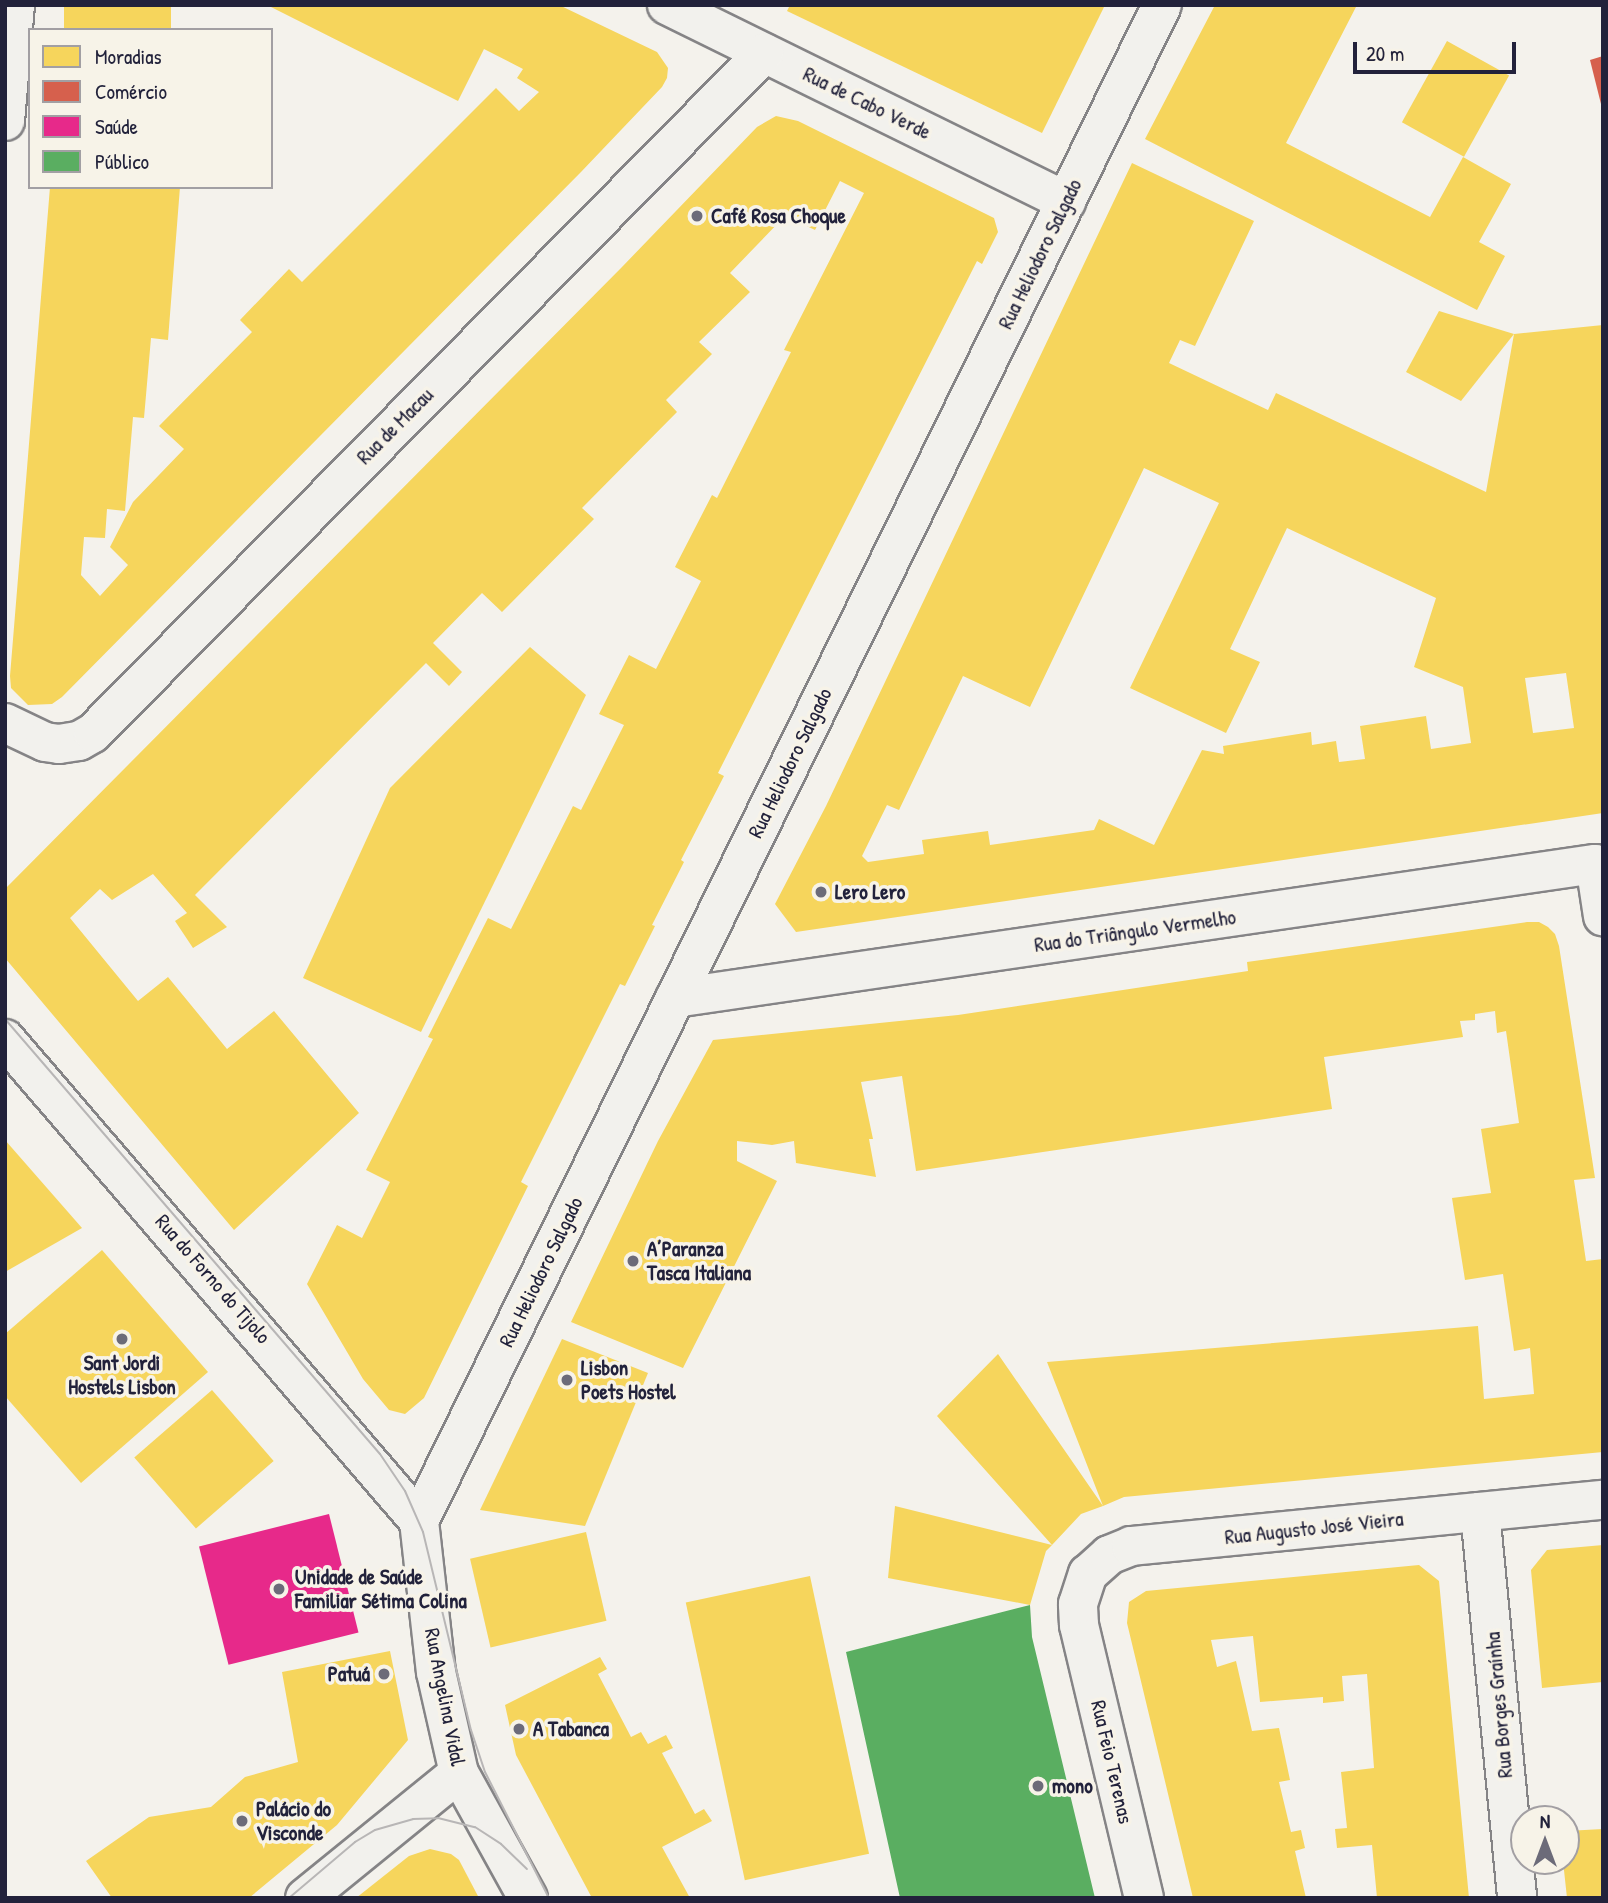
<!DOCTYPE html>
<meta charset="utf-8">
<style>
body{margin:0}
#map{position:relative;width:1608px;height:1903px;overflow:hidden;background:#f4f2ec;font-family:"Patrick Hand",sans-serif}
div>[style]{position:absolute}
.homes>*{inset:0;background:#f6d55c;transform-origin:0 0}
.shops>*{inset:0;background:#d6604d}
.health>*{inset:0;background:#e7298a;transform-origin:0 0}
.public>*{inset:0;background:#5aae61}
.roads{filter:drop-shadow(2px 0 #858486) drop-shadow(-2px 0 #858486) drop-shadow(0 2px #858486) drop-shadow(0 -2px #858486)}
.minor>*{height:38px;margin:-19px;padding:0 19px;transform-origin:19px;border-radius:19px;background:#f2f1ed}
.tram>*{height:2px;margin:-1px;padding:0 1px;transform-origin:1px;border-radius:1px;background:#b8b6b6}
.dots>*{width:19px;height:19px;translate:-50% -50%;box-sizing:border-box;border:4px solid #f7f3e8;border-radius:50%}
span{translate:-50% -50%;white-space:nowrap;text-align:center;line-height:1.15;-webkit-text-stroke:7px #f7f3e8;paint-order:stroke}
.street-label{font-size:21px;color:#22223b}
.poi-label{font-size:21px;color:#22223b;font-weight:700}
.left{translate:0 -50%;text-align:left}
.right{translate:-100% -50%;text-align:right}
.frame{position:absolute;inset:0;border:7px solid #22223b;pointer-events:none}
.legend{position:absolute;left:28px;top:28px;width:245px;height:161px;box-sizing:border-box;background:#f7f3e8;border:2px solid #a29fa3;margin:0;padding:9px 12px;list-style:none;font-size:21px;color:#22223b}
.legend li{display:flex;align-items:center;gap:14px;height:35px}
.legend b{width:35px;border:2px solid #a29fa3}
.north{position:absolute;left:1510px;top:1805px;width:70px;height:70px;box-sizing:border-box;background:#f7f3e8;border:2px solid #a29fa3;border-radius:50%;rotate:0deg;font-size:19px;font-weight:700;line-height:28px;text-align:center;color:#22223b}
.north::after{content:'';display:block;margin:auto;width:24px;height:32px;background:#6c6b79;clip-path:polygon(50% 0,100% 100%,50% 72%,0 100%)}
.scale{position:absolute;left:1353px;top:42px;width:163px;height:32px;box-sizing:border-box;border:4px solid #22223b;border-top:0;padding-left:9px;font-size:21px;line-height:24px;white-space:nowrap;color:#22223b;-webkit-text-stroke:5px #f7f3e8;paint-order:stroke}
</style>
<div id="map">
<div class="homes">
<div style="left:64px;top:5px;width:107px;height:25px"></div>
<div style="clip-path:polygon(267px 5px,559px 5px,657px 52px,668px 68px,667px 78px,662px 87px,581px 172px,62px 697px,52px 704px,28px 705px,11px 688px,10px 676px,50px 187px,180px 187px,168px 340px,151px 338px,144px 418px,133px 417px,125px 511px,107px 509px,105px 538px,84px 537px,81px 575px,100px 596px,128px 565px,110px 547px,133px 502px,184px 449px,159px 426px,252px 332px,240px 320px,289px 269px,302px 282px,496px 88px,519px 111px,539px 92px,517px 78px,523px 69px,484px 49px,458px 101px)"></div>
<div style="clip-path:polygon(790px 5px,1105px 5px,1042px 133px,787px 11px)"></div>
<div style="clip-path:polygon(1215px 5px,1357px 5px,1286px 143px,1430px 217px,1463px 157px,1511px 184px,1479px 242px,1505px 256px,1477px 310px,1145px 139px)"></div>
<div style="left:1447px;top:41px;width:71px;height:93px;rotate:29deg"></div>
<div style="clip-path:polygon(776px 116px,798px 121px,994px 218px,998px 232px,982px 264px,977px 261px,718px 773px,724px 776px,681px 860px,684px 862px,652px 925px,655px 926px,625px 986px,620px 984px,521px 1182px,528px 1186px,424px 1398px,405px 1414px,389px 1410px,363px 1379px,307px 1284px,337px 1225px,362px 1238px,390px 1182px,366px 1170px,433px 1039px,428px 1037px,488px 918px,511px 929px,573px 806px,581px 810px,624px 725px,599px 714px,629px 655px,656px 669px,701px 581px,675px 567px,712px 495px,717px 498px,791px 352px,784px 350px,864px 193px,840px 181px,815px 230px,792px 219px,781px 220px,730px 273px,750px 292px,699px 342px,712px 354px,666px 400px,677px 412px,582px 508px,594px 519px,502px 612px,482px 593px,433px 643px,462px 672px,449px 686px,426px 663px,195px 895px,227px 927px,193px 948px,175px 921px,187px 913px,153px 874px,112px 900px,100px 889px,70px 918px,138px 1001px,168px 977px,227px 1049px,274px 1011px,359px 1113px,234px 1230px,5px 958px,5px 889px,622px 267px,757px 127px)"></div>
<div style="clip-path:polygon(evenodd,1132px 163px,1254px 221px,1195px 346px,1180px 340px,1169px 363px,1268px 410px,1276px 393px,1486px 492px,1514px 334px,1603px 325px,1603px 813px,796px 932px,775px 904px,826px 806px,1132px 163px,1144px 468px,1219px 503px,1130px 688px,1226px 733px,1260px 662px,1230px 649px,1287px 528px,1436px 598px,1414px 667px,1463px 687px,1471px 743px,1431px 749px,1426px 716px,1360px 726px,1365px 759px,1339px 762px,1336px 741px,1312px 745px,1311px 732px,1223px 746px,1224px 754px,1202px 750px,1154px 845px,1099px 819px,1094px 830px,990px 845px,988px 831px,922px 840px,924px 854px,868px 862px,862px 856px,887px 805px,899px 810px,963px 676px,1030px 707px,1144px 468px,1132px 163px,1566px 673px,1574px 728px,1533px 733px,1525px 678px,1566px 673px)"></div>
<div style="clip-path:polygon(1439px 311px,1514px 334px,1461px 401px,1406px 372px)"></div>
<div style="clip-path:polygon(530px 647px,586px 695px,421px 1032px,303px 978px,390px 788px)"></div>
<div style="clip-path:polygon(1527px 922px,1539px 922px,1548px 927px,1555px 934px,1559px 946px,1595px 1178px,1574px 1180px,1586px 1261px,1603px 1259px,1603px 1452px,1124px 1497px,1103px 1506px,1081px 1514px,1052px 1545px,1046px 1551px,1030px 1605px,888px 1578px,895px 1506px,1052px 1545px,937px 1416px,998px 1354px,1103px 1506px,1047px 1362px,1478px 1326px,1484px 1399px,1534px 1394px,1530px 1348px,1514px 1351px,1503px 1274px,1465px 1280px,1452px 1198px,1491px 1193px,1481px 1129px,1519px 1123px,1506px 1031px,1497px 1033px,1495px 1011px,1475px 1014px,1475px 1020px,1460px 1021px,1463px 1037px,1324px 1057px,1332px 1109px,916px 1171px,902px 1076px,861px 1082px,873px 1139px,869px 1139px,876px 1177px,796px 1163px,794px 1141px,772px 1145px,737px 1141px,737px 1161px,777px 1181px,683px 1368px,571px 1322px,658px 1141px,713px 1040px,958px 1015px,1248px 971px,1247px 962px)"></div>
<div style="clip-path:polygon(5px 1140px,82px 1228px,5px 1272px)"></div>
<div style="clip-path:polygon(102px 1250px,208px 1372px,81px 1483px,5px 1396px,5px 1334px)"></div>
<div style="clip-path:polygon(562px 1339px,648px 1373px,585px 1526px,480px 1510px)"></div>
<div style="left:212px;top:1390px;width:94px;height:103px;rotate:49deg"></div>
<div style="left:586px;top:1532px;width:91px;height:119px;rotate:77deg"></div>
<div style="clip-path:polygon(1603px 1545px,1603px 1682px,1542px 1688px,1531px 1570px,1547px 1550px)"></div>
<div style="clip-path:polygon(1419px 1565px,1439px 1581px,1469px 1898px,1377px 1898px,1372px 1845px,1337px 1848px,1335px 1829px,1347px 1828px,1341px 1772px,1374px 1768px,1367px 1674px,1342px 1676px,1344px 1701px,1323px 1703px,1323px 1697px,1260px 1702px,1253px 1636px,1211px 1640px,1217px 1667px,1236px 1661px,1252px 1731px,1279px 1728px,1290px 1780px,1279px 1782px,1291px 1832px,1301px 1830px,1305px 1848px,1295px 1851px,1306px 1898px,1193px 1898px,1127px 1623px,1129px 1602px,1146px 1591px)"></div>
<div style="left:810px;top:1576px;width:284px;height:127px;rotate:78deg"></div>
<div style="clip-path:polygon(390px 1651px,408px 1740px,337px 1825px,249px 1898px,112px 1898px,86px 1861px,149px 1817px,211px 1807px,245px 1777px,298px 1762px,282px 1672px)"></div>
<div style="clip-path:polygon(600px 1657px,607px 1669px,598px 1674px,631px 1737px,641px 1732px,648px 1744px,666px 1735px,673px 1748px,662px 1753px,695px 1814px,704px 1809px,712px 1821px,662px 1847px,690px 1898px,592px 1898px,516px 1755px,505px 1705px)"></div>
<div style="clip-path:polygon(1603px 1829px,1603px 1898px,1567px 1898px,1563px 1861px,1566px 1861px,1566px 1831px)"></div>
<div style="clip-path:polygon(430px 1849px,451px 1854px,459px 1860px,479px 1898px,356px 1898px,409px 1856px)"></div>
</div>
<div class="shops">
<div style="clip-path:polygon(1603px 56px,1603px 108px,1602px 108px,1590px 60px)"></div>
</div>
<div class="health">
<div style="left:329px;top:1514px;width:122px;height:134px;rotate:76deg"></div>
</div>
<div class="public">
<div style="clip-path:polygon(1030px 1605px,1032px 1637px,1095px 1898px,900px 1898px,846px 1652px)"></div>
</div>
<div class="roads">
<div class="minor">
<div style="left:667px;top:5px;width:445px;rotate:26.2deg"></div>
<div style="left:5px;top:121px;width:116px;rotate:-85.1deg"></div>
<div style="left:5px;top:723px;width:44px;rotate:25.4deg"></div>
<div style="left:45px;top:742px;width:14px;rotate:8deg"></div>
<div style="left:59px;top:744px;width:20px;rotate:-9deg"></div>
<div style="left:79px;top:741px;width:16px;rotate:-30deg"></div>
<div style="left:93px;top:733px;width:955px;rotate:-45.38deg"></div>
<div style="left:675px;top:998px;width:930px;rotate:-8.29deg"></div>
<div style="left:1595px;top:864px;width:53px;rotate:81.3deg"></div>
<div style="left:5px;top:1039px;width:635px;rotate:49.34deg"></div>
<div style="left:1480px;top:1512px;width:388px;rotate:84.5deg"></div>
<div style="left:419px;top:1521px;width:1688px;rotate:-63.89deg"></div>
<div style="left:419px;top:1521px;width:152px;rotate:83.6deg"></div>
<div style="left:436px;top:1672px;width:104px;rotate:77.2deg"></div>
<div style="left:459px;top:1773px;width:143px;rotate:61.1deg"></div>
<div style="left:305px;top:1898px;width:198px;rotate:-39.1deg"></div>
<div style="left:1144px;top:1898px;width:281px;rotate:-103.4deg"></div>
<div style="left:1079px;top:1625px;width:21px;rotate:-93deg"></div>
<div style="left:1078px;top:1604px;width:32px;rotate:-72deg"></div>
<div style="left:1088px;top:1574px;width:28px;rotate:-42deg"></div>
<div style="left:1109px;top:1555px;width:24px;rotate:-22deg"></div>
<div style="left:1131px;top:1546px;width:474px;rotate:-5.6deg"></div>
</div>
</div>
<div class="tram">
<div style="left:5px;top:1019px;width:574px;rotate:49.24deg"></div>
<div style="left:380px;top:1454px;width:45px;rotate:56deg"></div>
<div style="left:405px;top:1491px;width:45px;rotate:66.3deg"></div>
<div style="left:423px;top:1532px;width:204px;rotate:76.4deg"></div>
<div style="left:471px;top:1730px;width:44px;rotate:71.6deg"></div>
<div style="left:485px;top:1772px;width:141px;rotate:63.1deg"></div>
<div style="left:289px;top:1898px;width:87px;rotate:-40.3deg"></div>
<div style="left:355px;top:1842px;width:23px;rotate:-31deg"></div>
<div style="left:375px;top:1830px;width:40px;rotate:-16deg"></div>
<div style="left:413px;top:1819px;width:25px;rotate:-2deg"></div>
<div style="left:438px;top:1818px;width:38px;rotate:14deg"></div>
<div style="left:475px;top:1827px;width:31px;rotate:33deg"></div>
<div style="left:501px;top:1844px;width:36px;rotate:44deg"></div>
</div>
<div class="dots">
<div style="left:697px;top:216px;background:#6c6b79"></div>
<div style="left:821px;top:892px;background:#6c6b79"></div>
<div style="left:633px;top:1261px;background:#6c6b79"></div>
<div style="left:122px;top:1339px;background:#6c6b79"></div>
<div style="left:567px;top:1380px;background:#6c6b79"></div>
<div style="left:279px;top:1589px;background:#6c6b79"></div>
<div style="left:384px;top:1674px;background:#6c6b79"></div>
<div style="left:519px;top:1729px;background:#6c6b79"></div>
<div style="left:1038px;top:1786px;background:#6c6b79"></div>
<div style="left:242px;top:1821px;background:#6c6b79"></div>
</div>
<div class="street-label">
<span style="left:867px;top:103px;rotate:26deg">Rua de Cabo Verde</span>
<span style="left:1040px;top:254px;rotate:-64deg">Rua Heliodoro Salgado</span>
<span style="left:395px;top:426px;rotate:-45deg">Rua de Macau</span>
<span style="left:790px;top:763px;rotate:-64deg">Rua Heliodoro Salgado</span>
<span style="left:1135px;top:931px;rotate:-8deg">Rua do Triângulo Vermelho</span>
<span style="left:541px;top:1272px;rotate:-64deg">Rua Heliodoro Salgado</span>
<span style="left:213px;top:1279px;rotate:49deg">Rua do Forno do Tijolo</span>
<span style="left:1314px;top:1528px;rotate:-6deg">Rua Augusto José Vieira</span>
<span style="left:445px;top:1697px;rotate:79deg">Rua Angelina Vidal</span>
<span style="left:1499px;top:1705px;rotate:-95deg">Rua Borges Graínha</span>
<span style="left:1112px;top:1762px;rotate:77deg">Rua Feio Terenas</span>
</div>
<div class="poi-label">
<span class="left" style="left:711px;top:216px">Café Rosa Choque</span>
<span class="left" style="left:835px;top:892px">Lero Lero</span>
<span class="left" style="left:647px;top:1261px">A’Paranza<br>Tasca Italiana</span>
<span style="left:122px;top:1375px">Sant Jordi<br>Hostels Lisbon</span>
<span class="left" style="left:581px;top:1380px">Lisbon<br>Poets Hostel</span>
<span class="left" style="left:295px;top:1589px">Unidade de Saúde<br>Familiar Sétima Colina</span>
<span class="right" style="left:370px;top:1674px">Patuá</span>
<span class="left" style="left:533px;top:1729px">A Tabanca</span>
<span class="left" style="left:1052px;top:1786px">mono</span>
<span class="left" style="left:256px;top:1821px">Palácio do<br>Visconde</span>
</div>
<div class="frame"></div>
<ul class="legend">
<li><b style="height:19px;background:#f6d55c"></b>Moradias</li>
<li><b style="height:19px;background:#d6604d"></b>Comércio</li>
<li><b style="height:19px;background:#e7298a"></b>Saúde</li>
<li><b style="height:19px;background:#5aae61"></b>Público</li>
</ul>
<div class="north">N</div>
<div class="scale">20 m</div>
</div>
